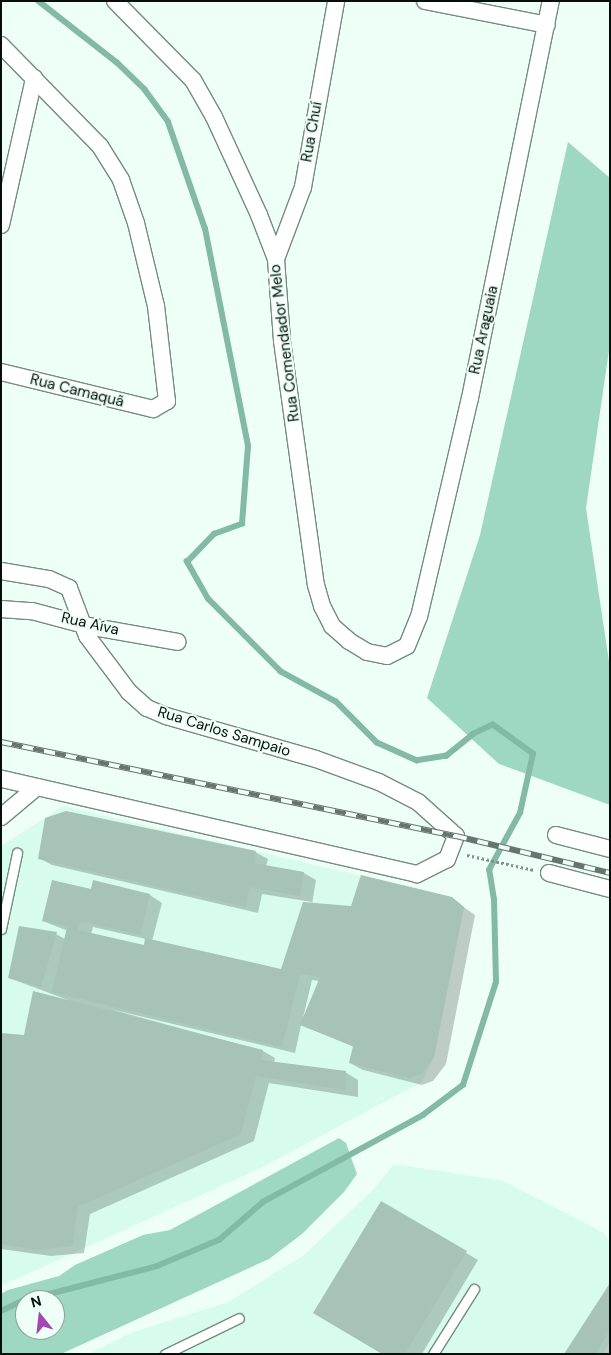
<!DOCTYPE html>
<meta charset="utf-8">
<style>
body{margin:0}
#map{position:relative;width:611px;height:1355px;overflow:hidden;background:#eefff8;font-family:"DM Sans",sans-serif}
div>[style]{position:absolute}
.built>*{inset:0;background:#d7fcee}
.forest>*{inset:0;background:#9ed8c2}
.shadow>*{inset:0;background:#0003}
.stream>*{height:5.5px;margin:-2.75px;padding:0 2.75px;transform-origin:2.75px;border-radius:2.75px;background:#82baa6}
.building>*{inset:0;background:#a7c2b7}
.path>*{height:3px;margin-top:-1.5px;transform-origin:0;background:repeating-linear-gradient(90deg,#85928d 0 2.5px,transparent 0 5px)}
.roads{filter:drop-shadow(1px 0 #738c82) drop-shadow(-1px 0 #738c82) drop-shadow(0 1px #738c82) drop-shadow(0 -1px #738c82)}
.service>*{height:9px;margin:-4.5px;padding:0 4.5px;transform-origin:4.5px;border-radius:4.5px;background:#fff}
.minor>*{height:16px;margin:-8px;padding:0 8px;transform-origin:8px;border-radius:8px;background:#fff}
.rail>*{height:5.5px;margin-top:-2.75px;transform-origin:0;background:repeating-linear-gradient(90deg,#eefff8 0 11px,#68746f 0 22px);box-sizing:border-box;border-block:1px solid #68746f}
span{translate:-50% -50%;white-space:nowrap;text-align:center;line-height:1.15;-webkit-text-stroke:4px #eefff8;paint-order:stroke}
.street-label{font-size:15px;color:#060f0c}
.frame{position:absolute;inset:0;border:2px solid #060f0c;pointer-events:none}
.north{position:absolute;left:15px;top:1290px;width:50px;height:50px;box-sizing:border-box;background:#eefff8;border:1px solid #919f9a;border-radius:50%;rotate:344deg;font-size:14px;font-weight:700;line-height:20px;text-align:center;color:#060f0c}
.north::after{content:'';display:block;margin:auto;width:18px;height:22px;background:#a148b5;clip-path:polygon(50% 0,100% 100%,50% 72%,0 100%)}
</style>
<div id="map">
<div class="built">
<div style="clip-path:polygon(63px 806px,452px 897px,464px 907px,434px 1057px,422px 1082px,261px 1168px,1px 1286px,1px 846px)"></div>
<div style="clip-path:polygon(394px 1164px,504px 1181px,604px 1233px,610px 1241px,610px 1343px,602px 1354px,89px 1354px,133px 1332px,228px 1302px,304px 1255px,372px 1191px)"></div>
</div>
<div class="forest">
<div style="clip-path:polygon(568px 142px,610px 178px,610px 344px,586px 508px,610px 668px,610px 805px,499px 764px,427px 698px,480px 535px)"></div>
<div style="clip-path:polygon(evenodd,339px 1138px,346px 1143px,357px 1174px,344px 1192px,302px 1234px,269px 1259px,61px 1354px,1px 1354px,1px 1294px,8px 1290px,59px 1276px,75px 1265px,143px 1235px,170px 1230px,339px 1138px,25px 1300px,55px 1300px,55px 1330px,25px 1330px,25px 1300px)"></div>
</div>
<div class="shadow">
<div style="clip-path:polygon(evenodd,255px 852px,268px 859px,266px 866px,304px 873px,316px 880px,312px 904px,352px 907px,451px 898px,475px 915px,446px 1064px,433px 1081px,422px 1085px,363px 1070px,350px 1063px,354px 1047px,301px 1025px,295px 1053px,110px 1009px,263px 1051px,275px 1058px,274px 1063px,345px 1072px,358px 1080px,358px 1097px,269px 1083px,254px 1141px,90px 1214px,84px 1253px,51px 1256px,1px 1249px,1px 1034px,25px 1036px,68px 1000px,9px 978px,56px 934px,65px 939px,68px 931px,43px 921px,92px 890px,94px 882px,150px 895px,162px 903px,152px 941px,281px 971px,312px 902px,262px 894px,258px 913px,52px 865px,39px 858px,255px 852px,93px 927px,146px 939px,144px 946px,91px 934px,93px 927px,255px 852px,312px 980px,319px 981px,303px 1018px,312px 980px)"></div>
<div style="clip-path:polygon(381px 1202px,478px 1260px,422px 1354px,384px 1354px)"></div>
<div style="clip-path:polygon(610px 1286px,610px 1354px,566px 1354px)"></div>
</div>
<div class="stream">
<div style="left:26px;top:1300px;width:135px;rotate:-14.5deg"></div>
<div style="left:157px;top:1266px;width:67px;rotate:-22.8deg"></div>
<div style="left:219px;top:1240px;width:58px;rotate:-40.8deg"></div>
<div style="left:263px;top:1202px;width:182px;rotate:-28.5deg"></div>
<div style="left:423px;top:1115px;width:50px;rotate:-36.9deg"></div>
<div style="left:463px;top:1085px;width:108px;rotate:-72.2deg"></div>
<div style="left:496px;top:982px;width:82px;rotate:-91.4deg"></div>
<div style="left:494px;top:900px;width:30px;rotate:-99deg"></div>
<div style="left:489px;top:870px;width:65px;rotate:-61.5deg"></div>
<div style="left:520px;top:813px;width:60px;rotate:-77.6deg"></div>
<div style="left:533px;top:754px;width:49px;rotate:-144.1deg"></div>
<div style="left:493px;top:725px;width:21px;rotate:155deg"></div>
<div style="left:474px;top:734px;width:35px;rotate:141deg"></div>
<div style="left:447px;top:756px;width:30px;rotate:171deg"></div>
<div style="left:417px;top:761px;width:44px;rotate:-155.8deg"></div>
<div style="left:377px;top:743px;width:58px;rotate:-135deg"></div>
<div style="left:336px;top:702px;width:63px;rotate:-151.4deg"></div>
<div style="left:281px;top:672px;width:103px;rotate:-135deg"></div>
<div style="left:208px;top:599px;width:43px;rotate:-119.6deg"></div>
<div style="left:187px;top:562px;width:39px;rotate:-46deg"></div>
<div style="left:214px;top:534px;width:30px;rotate:-20deg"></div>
<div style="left:242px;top:524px;width:78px;rotate:-85.6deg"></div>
<div style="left:248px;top:446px;width:221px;rotate:-101.2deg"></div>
<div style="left:205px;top:229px;width:113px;rotate:-109.1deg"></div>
<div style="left:168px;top:122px;width:39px;rotate:-126deg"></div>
<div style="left:145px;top:90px;width:39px;rotate:-136deg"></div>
<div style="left:117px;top:63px;width:100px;rotate:-141.9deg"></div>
<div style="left:1px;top:1311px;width:26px;rotate:-25deg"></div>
</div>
<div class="building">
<div style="clip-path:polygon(66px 811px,256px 851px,254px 863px,304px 872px,300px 896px,249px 887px,246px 907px,38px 859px,45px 818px)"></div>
<div style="clip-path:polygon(361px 875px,452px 897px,464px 907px,434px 1057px,421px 1074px,409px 1078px,349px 1063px,353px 1046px,300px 1025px,320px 977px,300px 974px,282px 1047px,52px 992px,67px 927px,42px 921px,52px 880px,91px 889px,93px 880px,150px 894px,140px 935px,81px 921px,78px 930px,144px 945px,145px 938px,281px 969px,303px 902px,351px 906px)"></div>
<div style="clip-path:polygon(19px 926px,57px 932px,41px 987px,8px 978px)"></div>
<div style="clip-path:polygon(33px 991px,263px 1050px,261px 1060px,346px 1071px,345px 1090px,256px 1076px,241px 1134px,78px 1207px,72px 1246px,37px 1250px,1px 1244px,1px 1033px,24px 1035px)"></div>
<div style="clip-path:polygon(381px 1201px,467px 1251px,405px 1354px,382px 1354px,313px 1313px)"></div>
<div style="clip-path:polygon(610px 1283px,610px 1330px,595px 1354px,564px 1354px)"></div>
</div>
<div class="path">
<div style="left:467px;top:855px;width:69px;rotate:12.6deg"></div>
</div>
<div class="roads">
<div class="service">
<div style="left:1px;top:929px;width:78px;rotate:-78.1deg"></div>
<div style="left:165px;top:1354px;width:82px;rotate:-25.9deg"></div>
<div style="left:433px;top:1354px;width:77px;rotate:-57.8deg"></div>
</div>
<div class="minor">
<div style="left:115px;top:1px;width:111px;rotate:45.4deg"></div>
<div style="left:193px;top:80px;width:43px;rotate:60.4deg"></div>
<div style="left:214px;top:117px;width:108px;rotate:65.3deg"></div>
<div style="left:259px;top:215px;width:47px;rotate:68.9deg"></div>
<div style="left:276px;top:259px;width:82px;rotate:85.8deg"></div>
<div style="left:282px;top:341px;width:246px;rotate:82.1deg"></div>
<div style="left:316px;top:585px;width:22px;rotate:74deg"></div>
<div style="left:322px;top:606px;width:22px;rotate:63deg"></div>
<div style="left:332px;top:626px;width:23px;rotate:41deg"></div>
<div style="left:349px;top:641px;width:21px;rotate:31deg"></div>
<div style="left:367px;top:652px;width:20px;rotate:11deg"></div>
<div style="left:387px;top:656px;width:22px;rotate:-27deg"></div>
<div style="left:407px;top:646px;width:31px;rotate:-68deg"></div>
<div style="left:419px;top:617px;width:225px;rotate:-76.9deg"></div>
<div style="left:470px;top:398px;width:405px;rotate:-78.5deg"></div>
<div style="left:425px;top:1px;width:124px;rotate:11.1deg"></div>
<div style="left:1px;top:45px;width:141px;rotate:45.6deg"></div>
<div style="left:100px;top:146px;width:40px;rotate:58deg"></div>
<div style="left:121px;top:180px;width:46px;rotate:70.8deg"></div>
<div style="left:136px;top:223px;width:85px;rotate:76.5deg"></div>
<div style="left:156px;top:306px;width:96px;rotate:83.4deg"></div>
<div style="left:167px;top:401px;width:16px;rotate:150deg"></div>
<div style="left:153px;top:409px;width:156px;rotate:-166.3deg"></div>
<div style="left:1px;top:225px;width:151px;rotate:-77.3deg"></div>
<div style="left:276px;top:259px;width:77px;rotate:-69.4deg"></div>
<div style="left:303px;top:187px;width:189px;rotate:-79.9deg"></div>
<div style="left:1px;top:571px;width:49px;rotate:9.5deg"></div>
<div style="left:49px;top:579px;width:22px;rotate:24deg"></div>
<div style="left:69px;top:588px;width:51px;rotate:69.4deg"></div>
<div style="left:87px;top:636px;width:70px;rotate:53.1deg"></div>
<div style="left:129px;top:692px;width:24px;rotate:42deg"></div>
<div style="left:147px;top:708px;width:21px;rotate:23deg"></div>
<div style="left:166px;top:716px;width:156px;rotate:16deg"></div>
<div style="left:316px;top:759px;width:67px;rotate:20.1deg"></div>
<div style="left:379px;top:782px;width:44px;rotate:27.1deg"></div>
<div style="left:418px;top:802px;width:51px;rotate:41.8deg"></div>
<div style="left:456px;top:836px;width:25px;rotate:111deg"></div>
<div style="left:447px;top:859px;width:34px;rotate:153deg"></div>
<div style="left:417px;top:874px;width:427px;rotate:-167.1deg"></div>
<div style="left:1px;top:609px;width:31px;rotate:4deg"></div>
<div style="left:32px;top:611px;width:58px;rotate:15deg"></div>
<div style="left:88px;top:626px;width:91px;rotate:10.1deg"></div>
<div style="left:1px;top:817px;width:47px;rotate:-39.8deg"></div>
<div style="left:556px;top:835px;width:56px;rotate:14.5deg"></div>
<div style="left:549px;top:873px;width:63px;rotate:14.7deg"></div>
</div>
</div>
<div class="rail">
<div style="left:1px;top:742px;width:465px;rotate:11.7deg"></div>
<div style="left:456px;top:836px;width:158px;rotate:13.5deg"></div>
</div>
<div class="street-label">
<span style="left:312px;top:132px;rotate:-80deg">Rua Chuí</span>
<span style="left:484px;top:330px;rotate:-78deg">Rua Araguaia</span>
<span style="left:285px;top:343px;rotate:-97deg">Rua Comendador Melo</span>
<span style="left:77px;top:391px;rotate:14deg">Rua Camaquã</span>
<span style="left:90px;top:624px;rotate:13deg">Rua Aíva</span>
<span style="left:224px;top:732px;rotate:17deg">Rua Carlos Sampaio</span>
</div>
<div class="frame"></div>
<div class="north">N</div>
</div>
